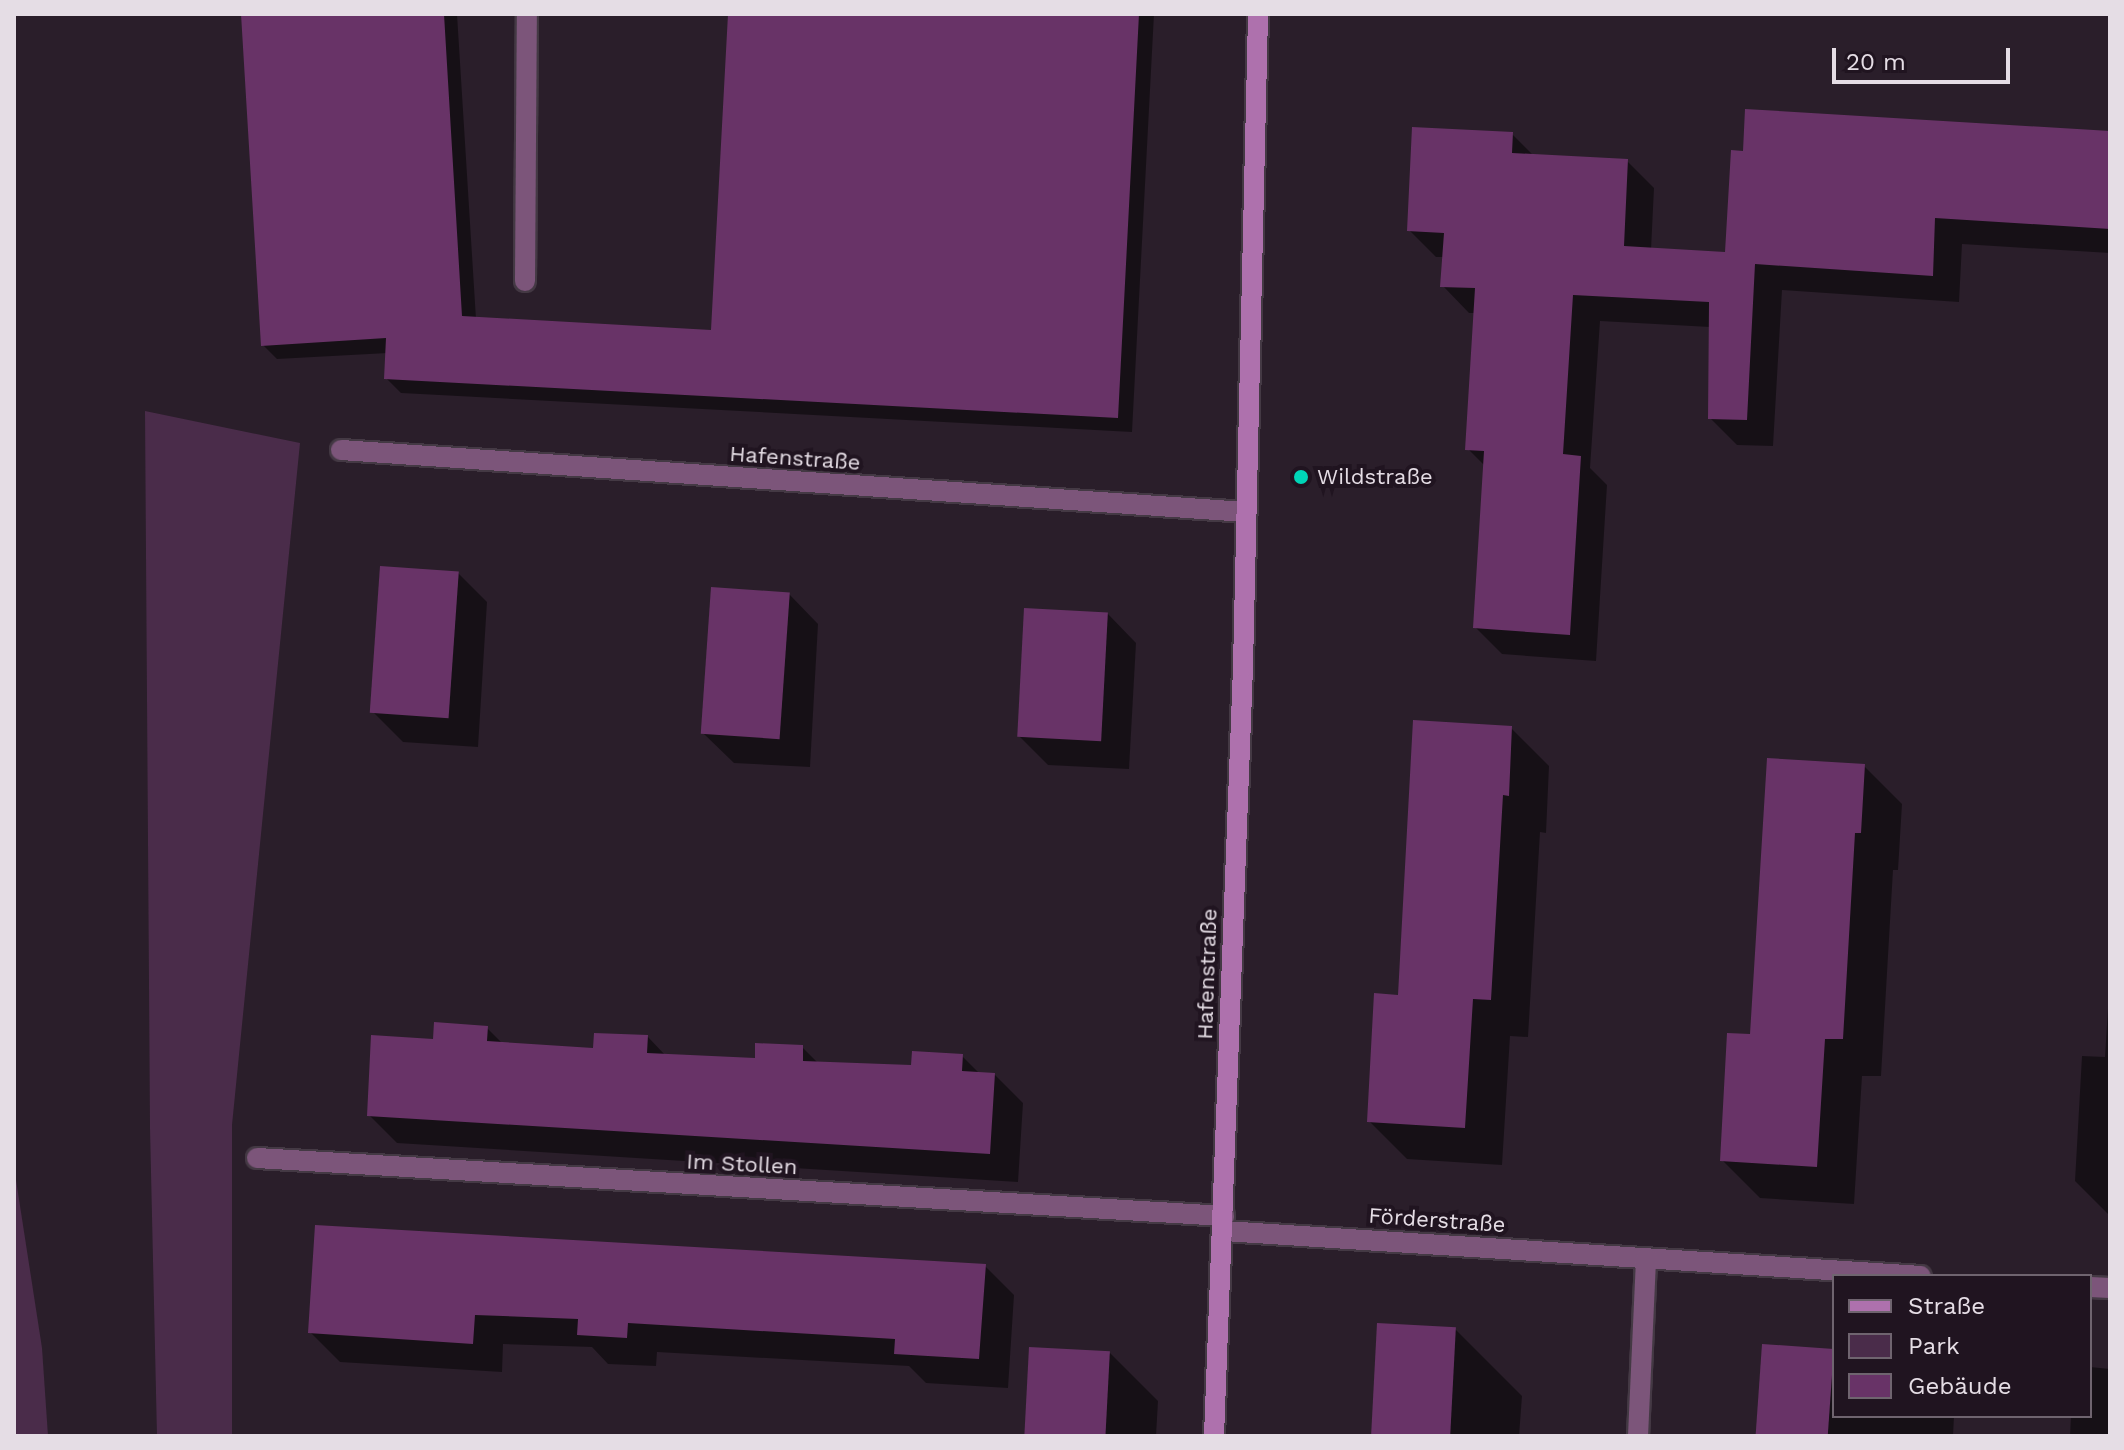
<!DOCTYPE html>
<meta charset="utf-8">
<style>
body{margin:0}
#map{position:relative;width:2124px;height:1450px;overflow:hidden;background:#2a1e2a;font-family:"Work Sans",sans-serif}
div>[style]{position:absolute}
.green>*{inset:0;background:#4a2c4a}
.shadow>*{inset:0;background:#0007}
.building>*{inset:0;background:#683367;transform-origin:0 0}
.roads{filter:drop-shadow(2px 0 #443944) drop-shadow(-2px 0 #443944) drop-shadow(0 2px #443944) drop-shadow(0 -2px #443944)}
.lane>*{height:20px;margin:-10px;padding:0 10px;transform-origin:10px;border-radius:10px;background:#7c557a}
.street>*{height:20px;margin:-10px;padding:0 10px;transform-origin:10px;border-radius:10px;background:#7c557a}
.secondary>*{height:20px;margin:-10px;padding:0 10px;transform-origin:10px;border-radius:10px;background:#ae71ad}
.dots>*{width:22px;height:22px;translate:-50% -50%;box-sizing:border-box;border:4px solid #201420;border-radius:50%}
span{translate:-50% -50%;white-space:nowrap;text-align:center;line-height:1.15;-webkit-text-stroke:8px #201420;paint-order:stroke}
.street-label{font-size:22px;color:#e5dde5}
.poi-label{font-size:22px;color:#e5dde5}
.left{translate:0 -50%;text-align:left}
.frame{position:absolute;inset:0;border:16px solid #e5dde5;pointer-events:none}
.legend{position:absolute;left:1832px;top:1274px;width:260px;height:144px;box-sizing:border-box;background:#201420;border:2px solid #6f646f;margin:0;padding:10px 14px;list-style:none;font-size:24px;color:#e5dde5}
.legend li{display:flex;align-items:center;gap:16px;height:40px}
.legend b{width:40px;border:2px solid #6f646f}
.scale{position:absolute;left:1832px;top:48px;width:178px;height:36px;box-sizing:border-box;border:4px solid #e5dde5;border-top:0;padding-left:10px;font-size:24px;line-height:28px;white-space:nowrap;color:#e5dde5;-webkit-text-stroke:6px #201420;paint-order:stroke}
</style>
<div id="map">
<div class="green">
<div style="clip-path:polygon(145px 411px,300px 443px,232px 1125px,232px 1436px,157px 1436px,150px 1128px)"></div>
<div style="clip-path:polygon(14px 1167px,42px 1348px,48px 1436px,14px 1436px)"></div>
</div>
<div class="shadow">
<div style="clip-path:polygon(243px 14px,457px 14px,476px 319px,713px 332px,730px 14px,1154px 14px,1132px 432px,401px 393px,386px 378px,388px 353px,277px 359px,263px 345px)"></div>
<div style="clip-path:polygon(2110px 131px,2110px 253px,1962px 244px,1959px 302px,1782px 290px,1773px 446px,1737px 445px,1710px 418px,1710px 327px,1600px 321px,1590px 468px,1607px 485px,1596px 661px,1502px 654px,1475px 627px,1485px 466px,1468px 449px,1476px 313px,1469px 313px,1443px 286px,1444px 257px,1436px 257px,1409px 230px,1512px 134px,1534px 156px,1627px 161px,1654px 188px,1651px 250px,1727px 254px)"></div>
<div style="clip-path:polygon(458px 573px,487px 602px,478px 747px,403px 742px,374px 713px)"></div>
<div style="clip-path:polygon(789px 594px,818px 624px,810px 767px,734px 763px,704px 734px)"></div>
<div style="clip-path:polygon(1107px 613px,1136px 643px,1129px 769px,1048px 765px,1019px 736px)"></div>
<div style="clip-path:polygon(1511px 728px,1549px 766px,1546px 833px,1540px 832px,1528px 1037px,1510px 1036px,1502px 1165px,1407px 1159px,1369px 1121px,1400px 997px)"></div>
<div style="clip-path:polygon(1864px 766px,1902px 804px,1898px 870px,1893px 870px,1881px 1076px,1862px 1076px,1854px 1204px,1760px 1198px,1722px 1160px,1752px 1036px)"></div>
<div style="clip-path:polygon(2110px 976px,2110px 1216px,2075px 1181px,2082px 1056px,2105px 1057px)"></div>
<div style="clip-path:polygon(487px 1028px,503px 1044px,594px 1050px,648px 1037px,666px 1056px,757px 1060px,802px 1047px,819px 1064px,913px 1067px,962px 1056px,980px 1074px,994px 1074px,1023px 1103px,1018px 1182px,397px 1143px,369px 1115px,435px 1041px)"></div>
<div style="clip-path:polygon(317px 1227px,985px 1266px,1014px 1295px,1008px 1388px,926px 1383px,909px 1366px,657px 1352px,656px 1366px,608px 1364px,592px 1347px,503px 1344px,502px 1372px,340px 1362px,310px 1332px)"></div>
<div style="clip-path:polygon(1455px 1329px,1522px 1396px,1519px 1436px,1373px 1436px)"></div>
<div style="clip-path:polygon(1834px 1351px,1834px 1416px,1954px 1416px,1953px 1436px,1759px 1436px)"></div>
<div style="clip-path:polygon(1110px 1353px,1158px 1401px,1156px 1436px,1027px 1436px)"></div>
<div style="clip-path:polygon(2090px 1367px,2110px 1369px,2110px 1436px,2070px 1436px,2071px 1416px,2090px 1416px)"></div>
</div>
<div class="building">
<div style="clip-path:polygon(241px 14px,444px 14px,462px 316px,711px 330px,728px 14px,1139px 14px,1118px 418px,384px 379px,386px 338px,261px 346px)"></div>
<div style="clip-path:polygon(1745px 109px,2110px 131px,2110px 229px,1935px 218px,1933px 276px,1755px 264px,1747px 420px,1708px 419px,1709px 302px,1573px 295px,1563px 454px,1581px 456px,1570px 635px,1473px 628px,1484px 451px,1465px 450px,1475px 288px,1440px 287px,1444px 233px,1407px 231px,1412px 127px,1513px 132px,1512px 153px,1628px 159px,1624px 246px,1725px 252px,1731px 150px,1743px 151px)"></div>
<div style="left:380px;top:566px;width:79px;height:147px;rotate:4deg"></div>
<div style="left:711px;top:587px;width:79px;height:147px;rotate:4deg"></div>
<div style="left:1024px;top:608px;width:84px;height:129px;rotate:3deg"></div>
<div style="clip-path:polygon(1413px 720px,1512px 726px,1509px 796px,1503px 795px,1491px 1000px,1473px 999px,1465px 1128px,1367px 1122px,1374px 993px,1398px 995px)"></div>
<div style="clip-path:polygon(1767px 758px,1865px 764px,1861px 833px,1855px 833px,1843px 1039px,1825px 1039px,1817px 1167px,1720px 1161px,1727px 1033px,1750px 1034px)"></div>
<div style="clip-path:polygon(434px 1022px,488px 1026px,487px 1041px,593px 1048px,594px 1033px,648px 1035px,647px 1053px,755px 1058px,755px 1043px,803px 1045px,803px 1061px,911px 1065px,912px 1051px,963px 1054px,962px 1071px,995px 1073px,990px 1154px,367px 1116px,371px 1035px,433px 1039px)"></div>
<div style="clip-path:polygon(315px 1225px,986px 1264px,979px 1359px,894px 1354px,895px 1339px,628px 1323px,627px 1338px,577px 1335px,578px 1319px,475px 1315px,473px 1344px,308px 1333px)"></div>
<div style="left:1377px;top:1323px;width:79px;height:113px;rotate:3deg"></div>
<div style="left:1762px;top:1344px;width:72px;height:92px;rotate:4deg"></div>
<div style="left:1029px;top:1347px;width:81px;height:89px;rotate:3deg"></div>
</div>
<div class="roads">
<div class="lane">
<div style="left:525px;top:281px;width:267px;rotate:-89.6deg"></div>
</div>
<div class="street">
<div style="left:341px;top:450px;width:907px;rotate:3.92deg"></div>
<div style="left:257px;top:1158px;width:969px;rotate:3.43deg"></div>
<div style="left:1224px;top:1231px;width:698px;rotate:3.69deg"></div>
<div style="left:2090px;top:1287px;width:20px;rotate:3deg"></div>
<div style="left:1638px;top:1436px;width:178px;rotate:-87.4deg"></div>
</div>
<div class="secondary">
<div style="left:1214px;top:1436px;width:771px;rotate:-87.84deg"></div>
<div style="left:1243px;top:666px;width:652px;rotate:-88.68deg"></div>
</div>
</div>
<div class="dots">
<div style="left:1301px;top:477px;background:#00d5b7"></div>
</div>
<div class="street-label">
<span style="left:795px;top:458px;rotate:4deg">Hafenstraße</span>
<span style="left:1207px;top:974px;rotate:-88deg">Hafenstraße</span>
<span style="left:742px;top:1164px;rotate:3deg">Im Stollen</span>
<span style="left:1437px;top:1220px;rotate:4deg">Förderstraße</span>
</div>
<div class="poi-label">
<span class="left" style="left:1317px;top:477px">Wildstraße</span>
</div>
<div class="frame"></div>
<ul class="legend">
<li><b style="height:10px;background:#ae71ad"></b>Straße</li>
<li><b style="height:22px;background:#4a2c4a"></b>Park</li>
<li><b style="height:22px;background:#683367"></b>Gebäude</li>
</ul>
<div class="scale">20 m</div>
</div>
